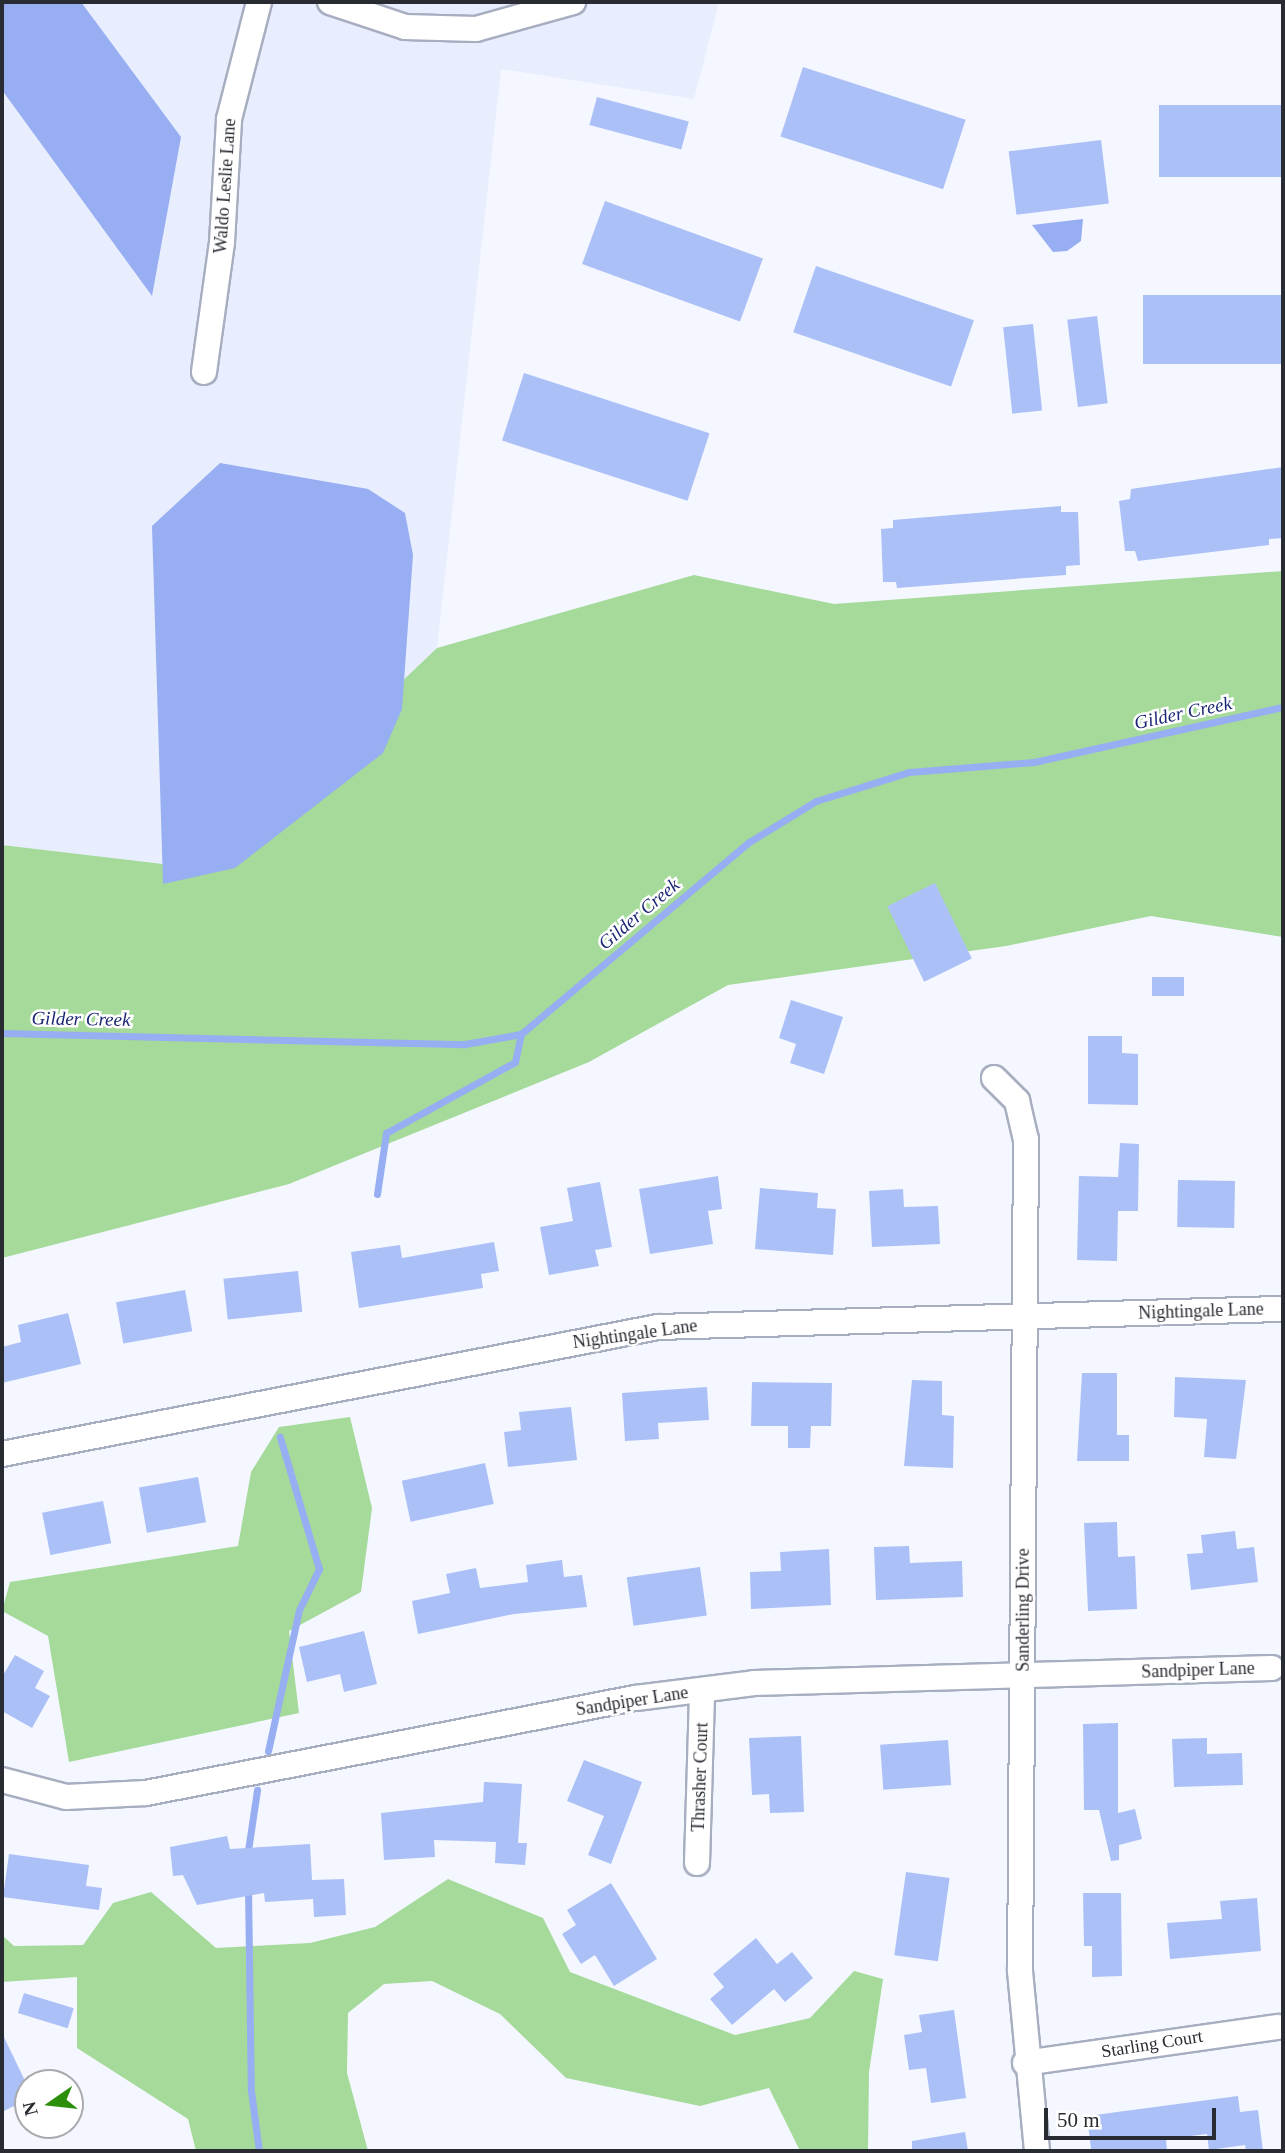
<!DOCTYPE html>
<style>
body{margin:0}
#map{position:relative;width:1285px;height:2153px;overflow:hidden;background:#f4f7ff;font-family:"Times New Roman",serif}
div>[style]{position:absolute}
.built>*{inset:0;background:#e8eefe}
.forest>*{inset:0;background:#a5da9a}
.water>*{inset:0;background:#97aef3}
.stream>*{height:7px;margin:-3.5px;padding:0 3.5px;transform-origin:3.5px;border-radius:3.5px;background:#97aef3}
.building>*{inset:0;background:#acc0f8;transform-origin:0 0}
.roads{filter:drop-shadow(2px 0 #a7aec0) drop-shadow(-2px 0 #a7aec0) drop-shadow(0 2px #a7aec0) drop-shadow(0 -2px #a7aec0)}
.minor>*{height:24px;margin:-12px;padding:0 12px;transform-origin:12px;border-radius:12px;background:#fff}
span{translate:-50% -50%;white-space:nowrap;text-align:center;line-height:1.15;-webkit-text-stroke:5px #fff;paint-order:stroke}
.street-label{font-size:18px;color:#282b32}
.water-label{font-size:19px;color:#1b2775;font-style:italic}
.frame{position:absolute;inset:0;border:4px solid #282b32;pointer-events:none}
.north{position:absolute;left:14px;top:2069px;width:70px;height:70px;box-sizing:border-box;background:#fff;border:2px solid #a9aaad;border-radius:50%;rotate:256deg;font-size:19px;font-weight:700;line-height:28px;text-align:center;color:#282b32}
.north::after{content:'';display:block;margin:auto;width:24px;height:32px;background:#2c8f0c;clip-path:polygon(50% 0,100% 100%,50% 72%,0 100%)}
.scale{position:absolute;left:1044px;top:2108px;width:172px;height:32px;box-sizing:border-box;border:4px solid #282b32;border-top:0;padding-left:9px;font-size:21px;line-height:24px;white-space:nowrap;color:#282b32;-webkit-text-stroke:5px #fff;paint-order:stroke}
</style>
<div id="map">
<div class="built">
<div style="clip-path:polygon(2px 2px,719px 2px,694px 99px,501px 69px,437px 648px,205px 870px,2px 845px)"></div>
</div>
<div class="forest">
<div style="clip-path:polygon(1283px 571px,1283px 937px,1151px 916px,1006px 946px,728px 985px,589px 1062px,289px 1184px,2px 1258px,2px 845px,205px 869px,437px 648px,694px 575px,834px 604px)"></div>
<div style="clip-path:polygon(350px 1417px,372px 1508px,361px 1592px,289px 1631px,299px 1713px,69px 1762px,48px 1636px,2px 1611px,10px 1582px,238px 1546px,251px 1472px,279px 1427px)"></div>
<div style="clip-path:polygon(448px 1879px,543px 1918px,570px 1972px,735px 2035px,810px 2018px,854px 1971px,883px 1979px,869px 2072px,868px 2151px,800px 2151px,769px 2088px,700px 2106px,566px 2078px,500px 2014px,432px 1981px,384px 1984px,348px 2013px,347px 2073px,368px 2151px,196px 2151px,188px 2119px,77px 2048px,77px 1977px,2px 1982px,2px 1935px,14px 1946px,83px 1945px,113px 1903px,151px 1892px,216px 1948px,310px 1943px,375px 1927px)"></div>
</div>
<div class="water">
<div style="clip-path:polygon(2px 2px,81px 2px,181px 137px,152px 296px,2px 90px)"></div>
<div style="clip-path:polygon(1083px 219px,1081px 241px,1067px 251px,1053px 252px,1032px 225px)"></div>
<div style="clip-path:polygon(220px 463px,368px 489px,405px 513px,413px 555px,402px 709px,383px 753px,235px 868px,163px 884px,152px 526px)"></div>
</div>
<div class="stream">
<div style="left:2px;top:1033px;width:463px;rotate:1.4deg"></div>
<div style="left:465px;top:1044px;width:57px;rotate:-10.1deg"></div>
<div style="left:521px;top:1034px;width:298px;rotate:-40.1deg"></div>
<div style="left:749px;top:842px;width:79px;rotate:-31.5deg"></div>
<div style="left:816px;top:801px;width:97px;rotate:-17.3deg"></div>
<div style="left:909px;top:772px;width:125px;rotate:-4.6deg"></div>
<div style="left:1034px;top:762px;width:255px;rotate:-12.5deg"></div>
<div style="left:377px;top:1194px;width:62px;rotate:-81.6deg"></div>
<div style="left:386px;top:1133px;width:147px;rotate:-28.8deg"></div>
<div style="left:515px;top:1062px;width:29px;rotate:-78deg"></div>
<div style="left:268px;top:1751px;width:144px;rotate:-77.6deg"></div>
<div style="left:299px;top:1610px;width:46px;rotate:-64deg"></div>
<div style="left:319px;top:1569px;width:138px;rotate:-106.5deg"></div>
<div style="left:247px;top:1857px;width:68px;rotate:-81.5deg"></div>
<div style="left:248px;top:1887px;width:204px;rotate:89.2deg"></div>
<div style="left:251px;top:2091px;width:61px;rotate:82.4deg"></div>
</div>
<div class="building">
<div style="left:803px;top:67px;width:171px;height:73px;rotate:18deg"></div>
<div style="left:597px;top:97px;width:95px;height:29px;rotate:15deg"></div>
<div style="left:1283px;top:105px;width:72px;height:124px;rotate:90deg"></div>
<div style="left:1101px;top:140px;width:64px;height:93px;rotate:83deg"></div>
<div style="left:605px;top:201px;width:168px;height:67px;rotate:20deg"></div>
<div style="left:816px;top:266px;width:167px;height:70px;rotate:19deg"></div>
<div style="left:1283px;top:295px;width:69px;height:140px;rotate:90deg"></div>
<div style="left:1097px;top:316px;width:88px;height:30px;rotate:83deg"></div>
<div style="left:1033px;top:324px;width:87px;height:30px;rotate:84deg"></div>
<div style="left:524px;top:373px;width:195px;height:71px;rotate:18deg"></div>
<div style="clip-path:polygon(1283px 467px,1283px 538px,1269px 539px,1269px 545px,1138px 561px,1135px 551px,1125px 551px,1119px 501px,1130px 499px,1131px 489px)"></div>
<div style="clip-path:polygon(1061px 506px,1061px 512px,1078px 512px,1080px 565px,1066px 566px,1066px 575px,897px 588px,896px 582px,883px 582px,881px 529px,893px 528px,893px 520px)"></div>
<div style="left:935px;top:883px;width:84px;height:53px;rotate:64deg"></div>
<div style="left:1184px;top:977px;width:19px;height:32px;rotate:90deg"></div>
<div style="clip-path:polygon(791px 1000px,843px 1017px,824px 1074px,790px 1063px,796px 1044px,779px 1038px)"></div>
<div style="clip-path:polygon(1088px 1036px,1122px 1036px,1122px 1053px,1138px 1054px,1138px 1105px,1088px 1104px)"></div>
<div style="clip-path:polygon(1120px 1143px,1139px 1144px,1138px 1211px,1118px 1211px,1117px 1261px,1077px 1260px,1079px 1176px,1118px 1177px)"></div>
<div style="clip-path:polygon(718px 1176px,722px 1209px,708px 1211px,713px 1244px,650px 1254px,639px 1189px)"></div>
<div style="left:1178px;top:1180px;width:57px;height:47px;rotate:1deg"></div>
<div style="clip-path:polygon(600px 1182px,612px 1247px,595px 1250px,599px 1266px,549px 1275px,540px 1227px,573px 1221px,567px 1188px)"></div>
<div style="clip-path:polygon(760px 1188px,818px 1193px,817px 1208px,836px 1209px,833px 1255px,755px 1249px)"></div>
<div style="clip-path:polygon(903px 1189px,904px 1207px,938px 1206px,940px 1244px,872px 1247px,869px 1191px)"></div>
<div style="clip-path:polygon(494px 1242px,499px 1271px,481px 1274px,483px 1288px,359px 1308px,351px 1252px,400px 1245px,402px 1258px)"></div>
<div style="left:298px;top:1271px;width:41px;height:75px;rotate:84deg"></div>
<div style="left:185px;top:1290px;width:42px;height:70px;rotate:80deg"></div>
<div style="clip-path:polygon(68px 1313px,81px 1364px,2px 1383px,2px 1347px,21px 1342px,18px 1325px)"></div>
<div style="clip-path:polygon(1082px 1373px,1117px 1373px,1117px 1435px,1129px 1435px,1129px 1461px,1077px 1461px)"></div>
<div style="clip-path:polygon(1175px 1377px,1246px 1380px,1236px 1459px,1204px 1457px,1207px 1419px,1174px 1417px)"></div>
<div style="clip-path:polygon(912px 1380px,942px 1381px,942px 1415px,954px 1416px,953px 1468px,904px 1466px)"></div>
<div style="clip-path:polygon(752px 1382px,832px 1383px,831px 1426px,811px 1426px,810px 1448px,788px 1448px,788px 1426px,751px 1426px)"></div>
<div style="clip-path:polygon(707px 1387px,709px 1420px,658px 1423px,659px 1439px,625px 1441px,622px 1393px)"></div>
<div style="clip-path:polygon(571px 1407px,577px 1460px,508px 1467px,504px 1432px,521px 1430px,519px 1412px)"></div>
<div style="left:485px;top:1463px;width:42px;height:85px;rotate:78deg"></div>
<div style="left:198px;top:1477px;width:46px;height:60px;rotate:80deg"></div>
<div style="left:103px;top:1501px;width:43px;height:62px;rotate:79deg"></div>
<div style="clip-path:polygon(1117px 1522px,1118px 1557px,1135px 1556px,1137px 1609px,1088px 1611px,1084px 1523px)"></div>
<div style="clip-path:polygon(1235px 1531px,1237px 1549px,1254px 1547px,1258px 1582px,1191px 1590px,1187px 1554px,1203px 1553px,1201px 1535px)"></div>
<div style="clip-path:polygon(909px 1546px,910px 1563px,962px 1561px,963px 1597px,876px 1600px,874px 1547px)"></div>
<div style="clip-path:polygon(829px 1549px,831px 1605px,751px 1609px,750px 1572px,781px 1571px,780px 1552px)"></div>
<div style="clip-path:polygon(562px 1560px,564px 1577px,582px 1575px,587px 1607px,514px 1614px,418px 1634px,412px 1601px,450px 1593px,446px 1574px,476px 1568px,480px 1588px,528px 1582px,526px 1565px)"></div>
<div style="left:700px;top:1567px;width:49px;height:74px;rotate:82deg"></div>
<div style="clip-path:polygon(364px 1631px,377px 1684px,344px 1692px,340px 1674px,307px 1682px,299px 1647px)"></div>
<div style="clip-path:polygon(15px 1655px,44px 1671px,35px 1688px,50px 1696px,32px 1728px,2px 1711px,2px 1677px)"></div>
<div style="clip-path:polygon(1118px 1723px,1118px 1813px,1135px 1809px,1142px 1839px,1119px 1845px,1119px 1860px,1111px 1861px,1099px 1810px,1084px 1810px,1083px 1724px)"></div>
<div style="clip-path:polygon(801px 1736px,804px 1812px,770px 1813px,769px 1794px,752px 1795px,749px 1738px)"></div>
<div style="clip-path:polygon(1207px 1738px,1207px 1754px,1242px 1753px,1243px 1785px,1174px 1787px,1172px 1739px)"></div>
<div style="left:948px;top:1740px;width:45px;height:68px;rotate:86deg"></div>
<div style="clip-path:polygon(584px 1760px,642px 1782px,611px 1864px,588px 1855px,604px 1816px,567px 1801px)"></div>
<div style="clip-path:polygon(484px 1782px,522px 1784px,518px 1843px,527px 1843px,525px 1865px,495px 1863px,496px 1842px,434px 1840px,435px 1857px,384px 1860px,381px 1813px,483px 1802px)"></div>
<div style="clip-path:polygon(227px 1836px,230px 1849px,310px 1844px,312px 1880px,344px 1879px,346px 1915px,314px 1917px,313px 1899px,265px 1902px,264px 1893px,197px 1905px,183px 1875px,173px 1876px,170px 1847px)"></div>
<div style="clip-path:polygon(9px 1854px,89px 1865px,86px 1886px,102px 1888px,99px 1910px,3px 1897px)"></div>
<div style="left:906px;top:1872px;width:44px;height:84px;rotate:8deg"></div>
<div style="clip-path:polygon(611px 1883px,657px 1959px,614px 1986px,595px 1955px,581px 1964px,562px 1934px,576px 1925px,567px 1910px)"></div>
<div style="clip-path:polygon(1083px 1893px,1121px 1893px,1122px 1976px,1092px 1977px,1092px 1946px,1084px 1946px)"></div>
<div style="clip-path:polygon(1257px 1898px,1261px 1951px,1170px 1959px,1167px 1923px,1222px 1919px,1220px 1901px)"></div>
<div style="clip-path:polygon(756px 1938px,777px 1964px,792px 1952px,813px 1978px,785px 2002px,774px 1989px,732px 2025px,710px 1999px,724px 1987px,713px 1974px)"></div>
<div style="left:24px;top:1993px;width:52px;height:21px;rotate:17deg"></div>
<div style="clip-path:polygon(954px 2010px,966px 2098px,931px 2103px,926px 2068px,909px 2070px,904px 2035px,922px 2032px,919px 2015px)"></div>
<div style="clip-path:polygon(2px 2033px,28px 2087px,28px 2099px,2px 2112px)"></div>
<div style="clip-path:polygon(1238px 2096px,1240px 2112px,1258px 2110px,1263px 2151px,1246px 2151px,1245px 2145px,1209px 2150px,1207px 2134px,1166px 2139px,1167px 2151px,1091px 2149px,1087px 2116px)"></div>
<div style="clip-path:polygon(965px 2132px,968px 2151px,912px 2151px,912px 2141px)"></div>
</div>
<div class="roads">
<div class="minor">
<div style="left:330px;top:2px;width:79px;rotate:18.4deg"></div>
<div style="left:405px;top:27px;width:71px;rotate:1.6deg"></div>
<div style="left:476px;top:29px;width:101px;rotate:-15.6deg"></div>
<div style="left:204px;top:372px;width:131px;rotate:-82.1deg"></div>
<div style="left:222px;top:242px;width:123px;rotate:-86.7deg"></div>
<div style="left:229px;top:119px;width:121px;rotate:-75.6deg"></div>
<div style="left:994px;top:1078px;width:33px;rotate:45deg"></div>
<div style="left:1017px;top:1101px;width:39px;rotate:77deg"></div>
<div style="left:1026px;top:1139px;width:832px;rotate:90.41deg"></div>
<div style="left:1020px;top:1971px;width:181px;rotate:84.6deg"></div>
<div style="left:2px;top:1454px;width:668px;rotate:-10.96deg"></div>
<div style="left:658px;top:1327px;width:621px;rotate:-1.66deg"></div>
<div style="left:2px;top:1780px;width:66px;rotate:14.9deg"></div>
<div style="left:66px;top:1797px;width:80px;rotate:-2.9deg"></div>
<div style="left:146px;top:1793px;width:499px;rotate:-11deg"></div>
<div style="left:636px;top:1698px;width:119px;rotate:-7.2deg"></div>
<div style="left:754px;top:1683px;width:518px;rotate:-1.66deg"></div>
<div style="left:697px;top:1863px;width:172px;rotate:-88.3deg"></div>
<div style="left:1025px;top:2063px;width:256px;rotate:-8.1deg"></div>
</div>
</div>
<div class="street-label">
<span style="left:225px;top:186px;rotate:-86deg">Waldo Leslie Lane</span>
<span style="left:1201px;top:1311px;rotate:-2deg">Nightingale Lane</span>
<span style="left:635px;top:1334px;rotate:-8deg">Nightingale Lane</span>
<span style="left:1023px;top:1610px;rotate:-90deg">Sanderling Drive</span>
<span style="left:1198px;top:1670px;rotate:-2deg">Sandpiper Lane</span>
<span style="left:632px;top:1701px;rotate:-9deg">Sandpiper Lane</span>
<span style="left:700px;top:1777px;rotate:-88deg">Thrasher Court</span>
<span style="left:1152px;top:2044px;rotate:-9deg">Starling Court</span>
</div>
<div class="water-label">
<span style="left:1183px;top:713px;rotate:-12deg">Gilder Creek</span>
<span style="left:639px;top:914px;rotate:-40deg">Gilder Creek</span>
<span style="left:81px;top:1019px;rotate:1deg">Gilder Creek</span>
</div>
<div class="frame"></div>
<div class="north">N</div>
<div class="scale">50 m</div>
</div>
